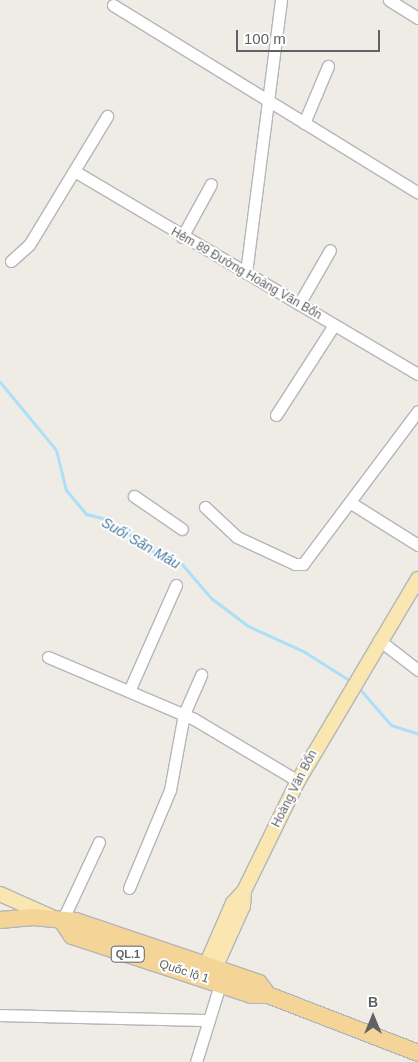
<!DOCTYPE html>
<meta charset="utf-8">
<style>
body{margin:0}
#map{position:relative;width:418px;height:1062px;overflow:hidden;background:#efece6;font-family:Helvetica,sans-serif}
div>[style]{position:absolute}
.stream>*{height:3px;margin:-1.5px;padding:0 1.5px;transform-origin:1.5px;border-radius:1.5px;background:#acdff9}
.roads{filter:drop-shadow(1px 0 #b3b6ba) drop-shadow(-1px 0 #b3b6ba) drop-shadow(0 1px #b3b6ba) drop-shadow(0 -1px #b3b6ba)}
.minor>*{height:11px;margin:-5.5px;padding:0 5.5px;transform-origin:5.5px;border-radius:5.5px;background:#fff}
.major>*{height:14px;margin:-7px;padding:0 7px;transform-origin:7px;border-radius:7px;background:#f9e6b1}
.highway>*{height:16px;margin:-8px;padding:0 8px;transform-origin:8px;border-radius:8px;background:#f5d497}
span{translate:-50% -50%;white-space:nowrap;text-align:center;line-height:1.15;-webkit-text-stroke:4px #fff;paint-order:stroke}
.shield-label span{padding:1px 4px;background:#fff;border:1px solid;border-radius:4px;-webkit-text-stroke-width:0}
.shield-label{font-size:11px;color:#5e6265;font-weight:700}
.street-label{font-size:12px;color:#5e6265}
.water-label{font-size:14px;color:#477ba2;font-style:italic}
.north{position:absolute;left:348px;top:992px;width:50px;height:50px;-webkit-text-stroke:4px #fff;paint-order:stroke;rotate:0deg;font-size:14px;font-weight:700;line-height:20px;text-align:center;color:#5e6265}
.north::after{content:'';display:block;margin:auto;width:18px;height:22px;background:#5e6265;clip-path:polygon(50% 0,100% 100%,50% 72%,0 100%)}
.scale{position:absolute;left:236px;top:30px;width:144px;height:22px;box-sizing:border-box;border:2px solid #5e6265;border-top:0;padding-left:6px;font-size:15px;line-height:18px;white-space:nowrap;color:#5e6265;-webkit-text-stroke:4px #fff;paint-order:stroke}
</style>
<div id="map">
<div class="stream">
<div style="left:0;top:382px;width:88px;rotate:50.5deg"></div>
<div style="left:56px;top:450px;width:41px;rotate:76deg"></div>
<div style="left:66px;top:490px;width:31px;rotate:50deg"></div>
<div style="left:86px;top:514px;width:21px;rotate:14deg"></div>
<div style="left:106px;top:519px;width:57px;rotate:34.2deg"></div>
<div style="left:153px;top:551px;width:29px;rotate:22deg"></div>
<div style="left:180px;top:562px;width:48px;rotate:49.3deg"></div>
<div style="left:211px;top:598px;width:46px;rotate:37.1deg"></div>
<div style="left:248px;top:626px;width:60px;rotate:24.4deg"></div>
<div style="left:303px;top:651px;width:58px;rotate:32.3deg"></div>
<div style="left:358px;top:687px;width:50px;rotate:49deg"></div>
<div style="left:391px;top:725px;width:28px;rotate:18deg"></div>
</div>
<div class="roads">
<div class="minor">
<div style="left:389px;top:0;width:34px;rotate:32deg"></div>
<div style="left:113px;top:5px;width:358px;rotate:31.6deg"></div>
<div style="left:304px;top:123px;width:62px;rotate:-67.2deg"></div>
<div style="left:76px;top:172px;width:397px;rotate:30.6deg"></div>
<div style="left:182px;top:237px;width:60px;rotate:-61.3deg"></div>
<div style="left:11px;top:261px;width:24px;rotate:-42deg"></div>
<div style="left:29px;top:245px;width:151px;rotate:-58.8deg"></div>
<div style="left:246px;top:273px;width:275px;rotate:-82.7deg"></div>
<div style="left:299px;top:304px;width:62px;rotate:-60.1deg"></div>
<div style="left:276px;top:415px;width:107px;rotate:-57.2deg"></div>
<div style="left:134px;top:496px;width:58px;rotate:34.5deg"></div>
<div style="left:351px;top:503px;width:79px;rotate:32.1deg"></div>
<div style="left:205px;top:507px;width:44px;rotate:43.2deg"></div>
<div style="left:237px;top:537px;width:64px;rotate:25deg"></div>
<div style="left:295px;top:564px;width:8px"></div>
<div style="left:303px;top:564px;width:191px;rotate:-53.1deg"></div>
<div style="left:379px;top:640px;width:49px;rotate:37.6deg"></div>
<div style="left:48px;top:657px;width:159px;rotate:23deg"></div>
<div style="left:194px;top:719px;width:121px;rotate:30.8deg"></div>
<div style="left:129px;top:691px;width:116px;rotate:-66.1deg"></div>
<div style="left:129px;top:888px;width:106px;rotate:-67.3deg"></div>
<div style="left:170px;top:790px;width:77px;rotate:-79.6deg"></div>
<div style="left:184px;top:714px;width:43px;rotate:-66.4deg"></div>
<div style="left:62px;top:921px;width:87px;rotate:-64.9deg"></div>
<div style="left:0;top:1015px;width:208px;rotate:1.4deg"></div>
<div style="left:196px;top:1062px;width:88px;rotate:-72.8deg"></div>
</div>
<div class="major">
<div style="left:0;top:894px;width:57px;rotate:23.9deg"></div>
<div style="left:206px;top:965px;width:68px;rotate:-66.5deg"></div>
<div style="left:233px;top:903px;width:16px;rotate:-47deg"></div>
<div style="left:244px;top:891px;width:123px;rotate:-63.9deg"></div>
<div style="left:298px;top:781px;width:235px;rotate:-59.3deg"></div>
<div style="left:215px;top:968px;width:68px;rotate:-65.7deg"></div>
<div style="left:243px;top:906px;width:15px;rotate:-86deg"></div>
</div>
<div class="highway">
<div style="left:0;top:920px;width:33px;rotate:-5deg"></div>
<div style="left:33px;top:917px;width:43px;rotate:5.3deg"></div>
<div style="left:76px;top:921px;width:193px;rotate:18.7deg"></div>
<div style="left:259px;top:983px;width:15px;rotate:53deg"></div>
<div style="left:62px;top:921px;width:18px;rotate:56deg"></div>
<div style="left:72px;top:936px;width:188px;rotate:18.2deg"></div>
<div style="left:251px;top:995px;width:17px"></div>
<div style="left:268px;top:995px;width:161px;rotate:21.1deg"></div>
</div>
</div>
<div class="shield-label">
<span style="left:128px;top:954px">QL.1</span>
</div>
<div class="street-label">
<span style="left:246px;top:274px;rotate:30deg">Hẻm 89 Đường Hoàng Văn Bổn</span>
<span style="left:295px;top:789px;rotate:-63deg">Hoàng Văn Bổn</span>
<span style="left:184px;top:972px;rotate:18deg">Quốc lộ 1</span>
</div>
<div class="water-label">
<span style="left:141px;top:543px;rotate:30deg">Suối Săn Máu</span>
</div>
<div class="north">B</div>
<div class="scale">100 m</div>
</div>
